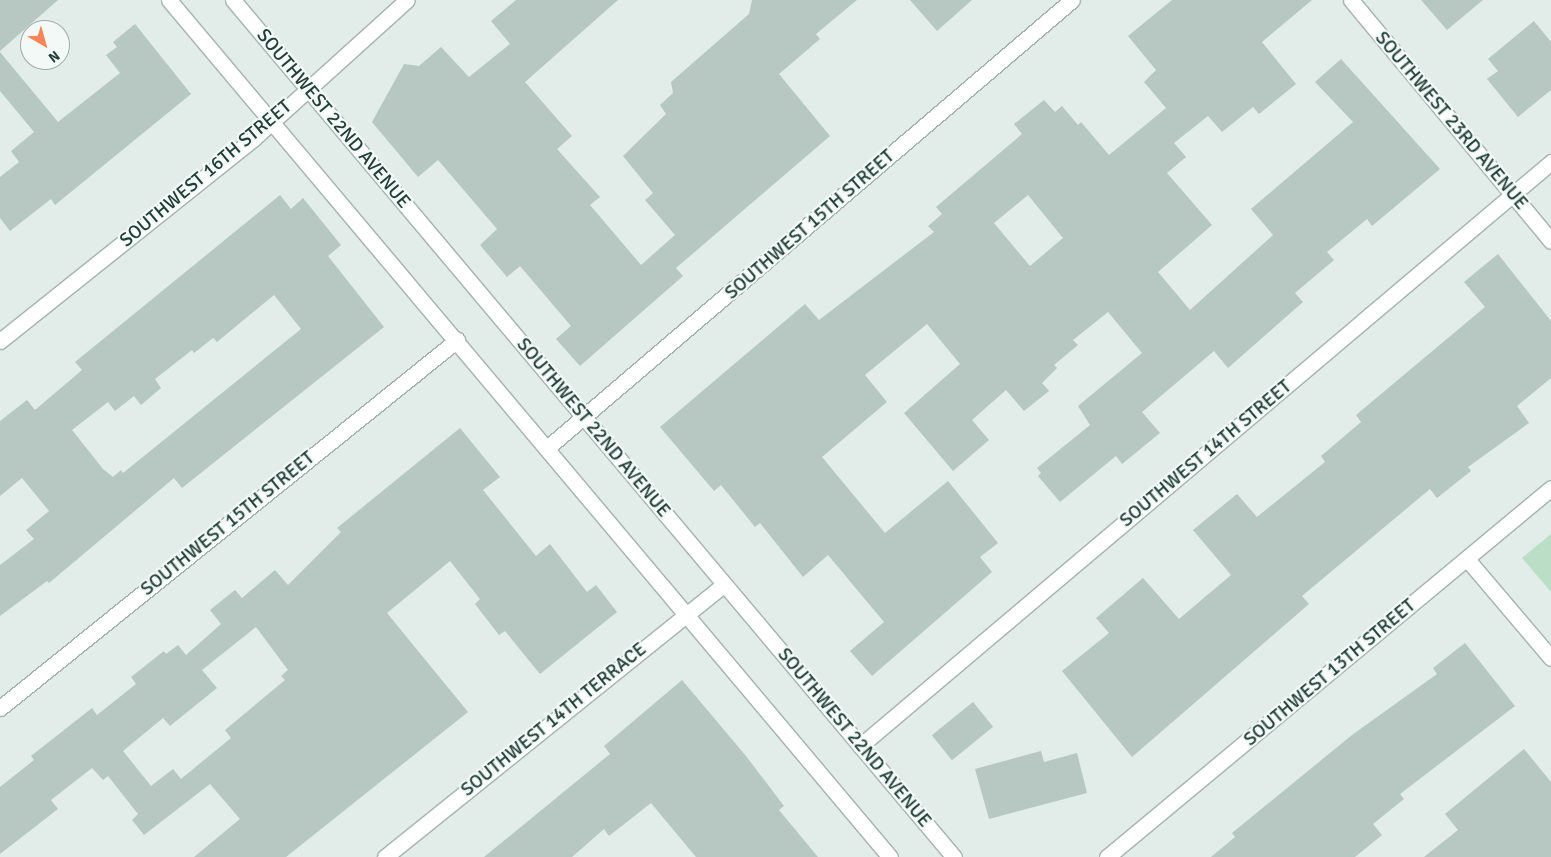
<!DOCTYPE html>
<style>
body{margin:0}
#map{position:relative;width:1551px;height:857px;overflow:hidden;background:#e2ece8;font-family:Signika,sans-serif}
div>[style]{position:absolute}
.green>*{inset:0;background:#badec6}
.building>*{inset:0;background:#b7c7c1;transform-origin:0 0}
.roads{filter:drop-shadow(1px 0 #a4b4b0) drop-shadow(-1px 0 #a4b4b0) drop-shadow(0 1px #a4b4b0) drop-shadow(0 -1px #a4b4b0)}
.minor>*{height:15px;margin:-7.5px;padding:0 7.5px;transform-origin:7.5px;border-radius:7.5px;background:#fff}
.tertiary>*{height:15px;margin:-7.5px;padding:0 7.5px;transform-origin:7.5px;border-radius:7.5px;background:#fff}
.secondary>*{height:15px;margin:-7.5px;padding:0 7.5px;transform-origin:7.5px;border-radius:7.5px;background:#fff}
span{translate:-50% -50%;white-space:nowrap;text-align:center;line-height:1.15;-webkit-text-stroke:4.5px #f3f9f6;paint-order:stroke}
.street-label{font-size:19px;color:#213e38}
.north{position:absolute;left:20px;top:20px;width:50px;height:50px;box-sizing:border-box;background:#f3f9f6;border:1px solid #9faeaa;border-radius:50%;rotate:142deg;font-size:14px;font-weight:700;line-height:20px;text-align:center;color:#213e38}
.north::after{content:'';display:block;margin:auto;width:18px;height:22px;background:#f58658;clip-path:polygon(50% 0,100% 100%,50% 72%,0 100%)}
</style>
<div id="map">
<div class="green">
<div style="clip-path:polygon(1551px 534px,1551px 592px,1522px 558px)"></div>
</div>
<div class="building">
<div style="clip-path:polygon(0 0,58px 0,0 51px)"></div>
<div style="clip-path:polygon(516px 0,618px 0,525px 82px,572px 136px,557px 149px,600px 197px,590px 205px,641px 265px,675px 235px,645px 200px,653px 193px,623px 156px,666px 114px,660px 105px,673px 93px,671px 82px,749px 14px,752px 0,857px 0,816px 34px,820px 39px,779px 74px,830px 136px,676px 268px,683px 276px,580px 366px,556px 339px,571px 326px,520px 266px,507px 277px,480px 245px,497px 229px,438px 160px,418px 177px,372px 122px,404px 64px,419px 66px,441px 47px,469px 77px,510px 44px,491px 21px)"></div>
<div style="clip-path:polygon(910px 0,972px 0,937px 31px)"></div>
<div style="clip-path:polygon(evenodd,1172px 0,1312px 0,1262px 42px,1296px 84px,1259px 114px,1253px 107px,1222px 132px,1208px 116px,1174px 143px,1186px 157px,1167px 173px,1212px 225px,1158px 272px,1190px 310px,1273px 235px,1251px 209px,1353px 122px,1315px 82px,1341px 59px,1440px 169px,1372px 226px,1367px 219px,1327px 252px,1334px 260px,1295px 293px,1303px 302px,1228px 368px,1214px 351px,1142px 412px,1160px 433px,1122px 464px,1116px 456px,1060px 502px,1038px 476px,1041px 473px,1037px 468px,1090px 425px,1078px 406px,1142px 353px,1108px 312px,1073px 340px,1078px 345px,1054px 365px,1057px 368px,1042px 383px,1049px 391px,1024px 411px,1006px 390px,972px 420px,989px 440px,953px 471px,904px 413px,960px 364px,927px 324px,865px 375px,887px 402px,822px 457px,885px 533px,948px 481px,998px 543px,980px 557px,992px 572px,872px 676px,850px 651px,884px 622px,828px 555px,803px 577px,760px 523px,755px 527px,721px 485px,714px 491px,660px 427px,805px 304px,819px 320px,934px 232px,928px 226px,942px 214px,936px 207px,1022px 134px,1014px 124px,1044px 100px,1055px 112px,1062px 106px,1078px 125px,1081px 122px,1109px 155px,1166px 108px,1144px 82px,1156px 70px,1128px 36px,1172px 0,1028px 195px,1063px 238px,1030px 266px,994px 223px,1028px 195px)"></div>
<div style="clip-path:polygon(1421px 0,1483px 0,1447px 30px)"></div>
<div style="clip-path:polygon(1534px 21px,1551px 42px,1551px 90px,1518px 117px,1487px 79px,1498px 71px,1488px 59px)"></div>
<div style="clip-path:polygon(135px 24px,191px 94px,55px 205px,51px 199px,10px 231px,0 218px,0 177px,19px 162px,11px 151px,34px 132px,0 91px,0 52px,58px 122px,120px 73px,106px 55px,117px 47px,113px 42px)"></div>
<div style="clip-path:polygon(evenodd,280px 195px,291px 209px,303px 198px,341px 245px,328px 256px,384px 327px,182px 488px,174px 478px,49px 583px,47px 581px,0 616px,0 565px,34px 539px,26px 530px,49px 511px,22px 478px,0 496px,0 421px,27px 400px,35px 410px,82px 370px,75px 362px,280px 195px,274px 295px,301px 329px,123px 473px,121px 470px,113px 477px,103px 469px,72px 430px,108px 402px,115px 411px,134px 396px,141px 405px,161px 388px,155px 379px,192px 350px,194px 353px,213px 338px,217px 342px,274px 295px)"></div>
<div style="clip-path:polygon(1498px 254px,1551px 321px,1551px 378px,1517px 406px,1529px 423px,1468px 467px,1471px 471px,1437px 498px,1430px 489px,1302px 596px,1309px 604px,1132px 757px,1062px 671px,1109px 633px,1096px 618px,1143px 578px,1179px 619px,1231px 575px,1193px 530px,1237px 494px,1257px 517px,1325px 462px,1321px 456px,1361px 422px,1356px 415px,1485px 307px,1464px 282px)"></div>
<div style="clip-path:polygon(evenodd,460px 428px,500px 477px,483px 490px,536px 556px,550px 544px,587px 592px,596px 585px,617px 612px,540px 674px,505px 631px,499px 635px,475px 604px,480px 599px,450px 561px,387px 613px,468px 712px,286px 857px,194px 857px,240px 819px,210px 784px,144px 835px,132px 820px,138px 814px,108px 776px,103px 780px,92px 768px,51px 800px,58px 809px,0 854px,0 787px,34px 760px,31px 756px,92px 708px,97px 715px,136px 684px,131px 677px,164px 651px,166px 654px,178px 645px,186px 655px,221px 624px,210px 610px,235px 590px,242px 598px,275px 570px,288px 585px,341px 532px,337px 528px,460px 428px,256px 627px,288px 670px,281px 676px,285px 680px,225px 730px,231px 738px,181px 779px,173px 769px,151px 786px,123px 751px,163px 718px,170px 726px,217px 688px,202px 670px,256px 627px)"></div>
<div style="clip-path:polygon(1465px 643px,1515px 706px,1400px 794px,1404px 799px,1373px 824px,1382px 835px,1355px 857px,1211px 857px,1235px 837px,1232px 833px,1352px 735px,1437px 674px,1433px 668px)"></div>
<div style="clip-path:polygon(682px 680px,746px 756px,784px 806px,779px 810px,818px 857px,696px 857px,651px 803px,609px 836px,604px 829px,572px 857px,484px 857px,610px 754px,604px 746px)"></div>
<div style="left:973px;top:702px;width:32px;height:53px;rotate:51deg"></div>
<div style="clip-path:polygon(1524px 749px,1551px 782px,1551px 857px,1424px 857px,1458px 830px,1445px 814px)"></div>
<div style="clip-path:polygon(1041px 751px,1044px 762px,1077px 753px,1087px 793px,989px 819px,975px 769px)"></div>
</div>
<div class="roads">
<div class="minor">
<div style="left:1351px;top:0;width:313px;rotate:50.3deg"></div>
<div style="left:547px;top:448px;width:690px;rotate:-40.48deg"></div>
<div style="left:1467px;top:559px;width:130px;rotate:49.7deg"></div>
<div style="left:0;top:708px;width:587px;rotate:-38.84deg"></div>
<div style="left:860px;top:746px;width:905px;rotate:-40.2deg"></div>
<div style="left:385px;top:857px;width:435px;rotate:-38.8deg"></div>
<div style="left:1107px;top:857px;width:577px;rotate:-39.73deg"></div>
</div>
<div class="tertiary">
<div style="left:0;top:341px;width:324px;rotate:-38.6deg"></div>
<div style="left:253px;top:139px;width:207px;rotate:-42.1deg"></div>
</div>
<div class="secondary">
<div style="left:169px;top:0;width:1120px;rotate:49.93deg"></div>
<div style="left:233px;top:0;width:1120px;rotate:49.93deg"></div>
</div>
</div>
<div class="street-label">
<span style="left:333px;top:119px;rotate:50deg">SOUTHWEST 22ND AVENUE</span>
<span style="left:1451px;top:121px;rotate:50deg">SOUTHWEST 23RD AVENUE</span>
<span style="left:206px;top:174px;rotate:-40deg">SOUTHWEST 16TH STREET</span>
<span style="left:810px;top:225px;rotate:-41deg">SOUTHWEST 15TH STREET</span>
<span style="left:593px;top:428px;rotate:50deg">SOUTHWEST 22ND AVENUE</span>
<span style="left:1206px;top:454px;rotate:-40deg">SOUTHWEST 14TH STREET</span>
<span style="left:228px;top:524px;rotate:-39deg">SOUTHWEST 15TH STREET</span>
<span style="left:1330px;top:673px;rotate:-40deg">SOUTHWEST 13TH STREET</span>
<span style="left:554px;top:720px;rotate:-39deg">SOUTHWEST 14TH TERRACE</span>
<span style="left:854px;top:738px;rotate:50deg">SOUTHWEST 22ND AVENUE</span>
</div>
<div class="north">N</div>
</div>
